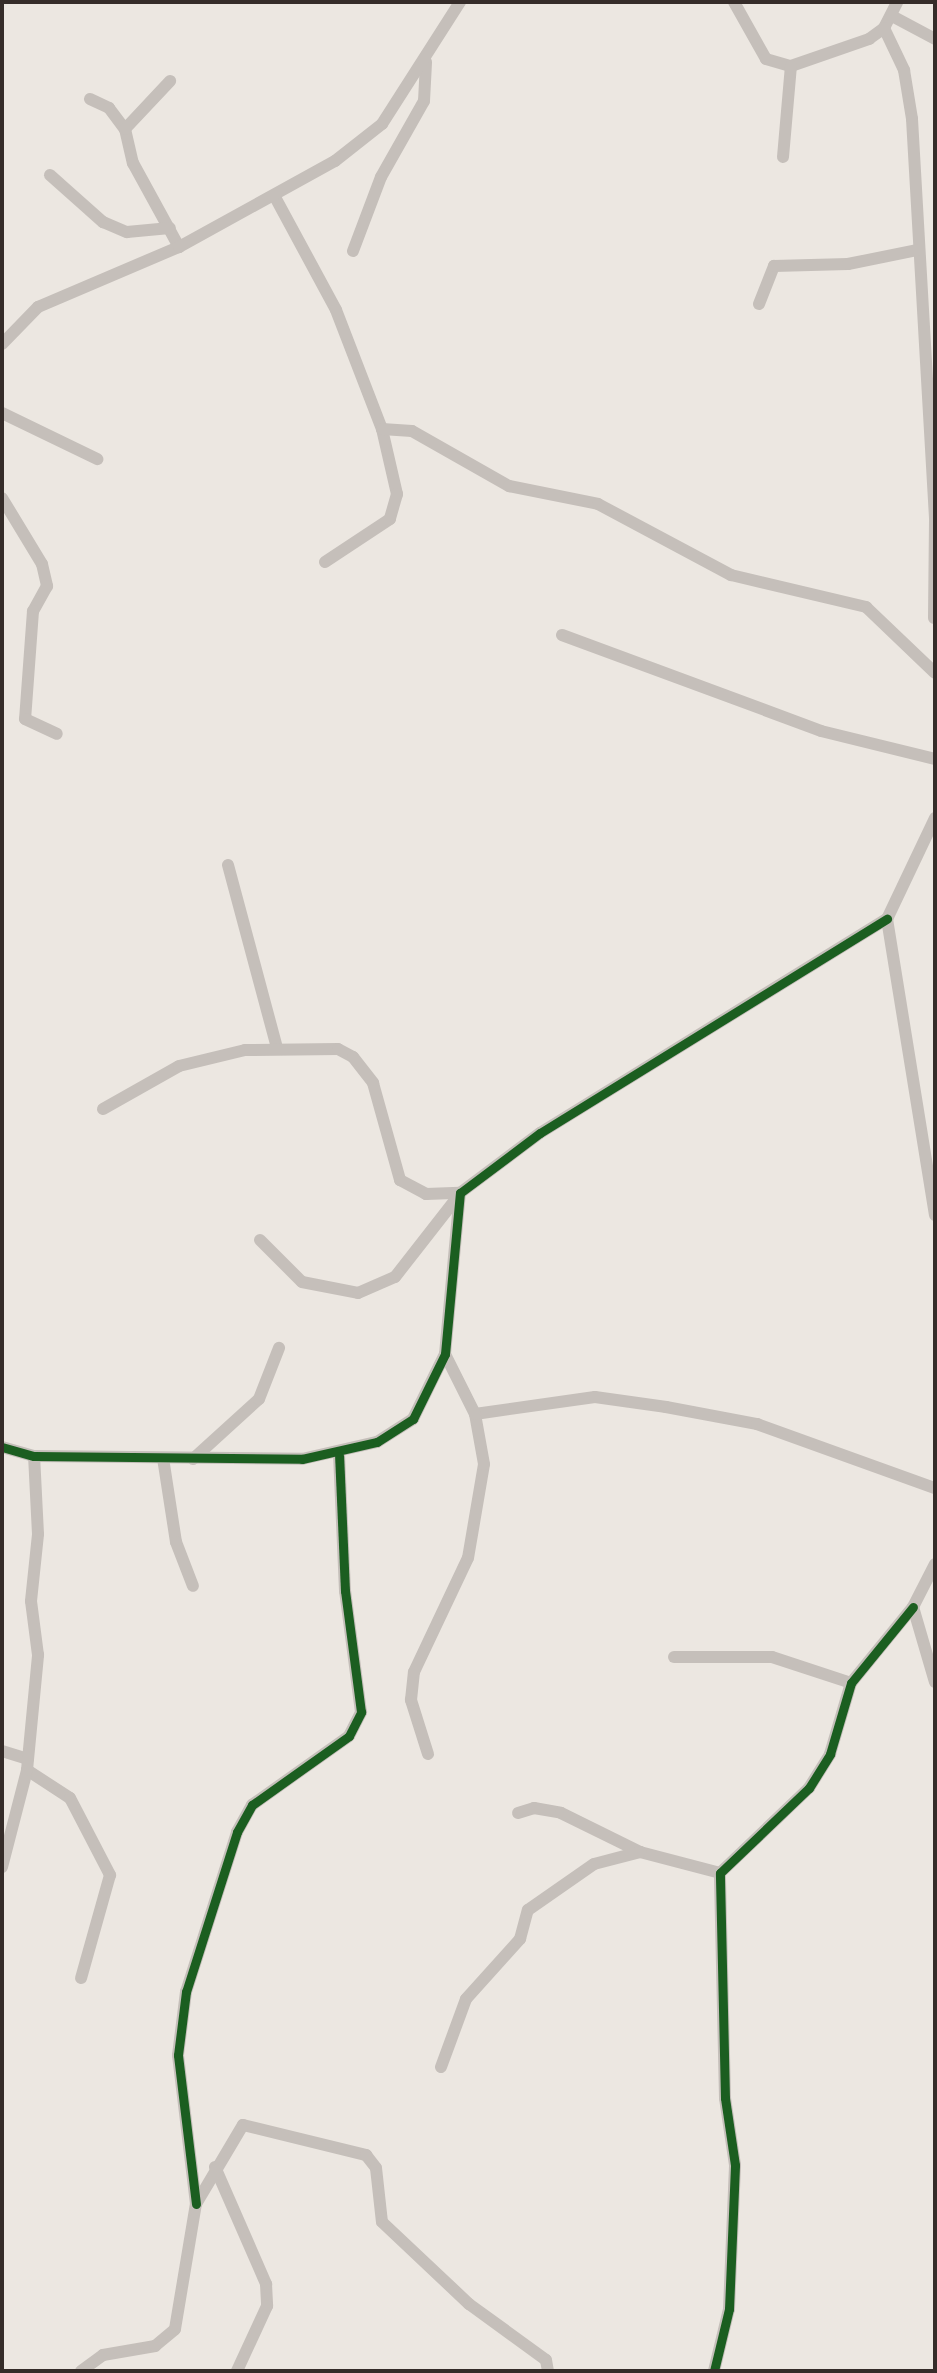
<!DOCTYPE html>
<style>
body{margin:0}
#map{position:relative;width:937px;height:2373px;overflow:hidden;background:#ece7e1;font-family:"PT Sans Narrow",sans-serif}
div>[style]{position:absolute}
.street>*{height:12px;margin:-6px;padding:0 6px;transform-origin:6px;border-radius:6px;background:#c5bfba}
.cycleway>*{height:9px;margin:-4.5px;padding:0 4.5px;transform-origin:4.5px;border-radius:4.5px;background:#1b5e20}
span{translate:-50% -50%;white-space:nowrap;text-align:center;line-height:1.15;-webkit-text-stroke:5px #f8f1e8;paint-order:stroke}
.frame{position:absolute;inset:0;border:4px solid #352c29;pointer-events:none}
</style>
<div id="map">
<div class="street">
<div style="left:734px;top:2px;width:65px;rotate:60.7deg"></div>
<div style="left:766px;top:59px;width:26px;rotate:16deg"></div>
<div style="left:791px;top:66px;width:83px;rotate:-19.1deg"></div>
<div style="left:869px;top:39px;width:19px;rotate:-36deg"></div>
<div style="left:884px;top:28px;width:29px;rotate:-63deg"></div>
<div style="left:892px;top:16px;width:49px;rotate:28.1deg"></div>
<div style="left:884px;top:28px;width:47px;rotate:64.5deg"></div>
<div style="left:904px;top:70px;width:50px;rotate:80.7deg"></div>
<div style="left:912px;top:119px;width:403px;rotate:86.7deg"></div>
<div style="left:935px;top:521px;width:97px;rotate:90.6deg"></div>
<div style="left:90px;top:99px;width:21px;rotate:25deg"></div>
<div style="left:109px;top:108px;width:26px;rotate:53deg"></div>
<div style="left:125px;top:129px;width:35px;rotate:77deg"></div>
<div style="left:133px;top:163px;width:96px;rotate:61.3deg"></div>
<div style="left:125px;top:129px;width:66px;rotate:-46.8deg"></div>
<div style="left:783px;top:157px;width:91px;rotate:-85deg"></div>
<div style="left:50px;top:175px;width:71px;rotate:41.6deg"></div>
<div style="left:103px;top:222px;width:26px;rotate:23deg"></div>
<div style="left:127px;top:232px;width:43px;rotate:-5.3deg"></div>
<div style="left:275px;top:197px;width:128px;rotate:61.6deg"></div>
<div style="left:336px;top:310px;width:128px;rotate:68.9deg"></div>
<div style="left:382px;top:429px;width:67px;rotate:77deg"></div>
<div style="left:397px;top:494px;width:26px;rotate:106deg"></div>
<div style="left:390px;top:519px;width:78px;rotate:146.5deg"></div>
<div style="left:353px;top:251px;width:79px;rotate:-69.3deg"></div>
<div style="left:381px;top:177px;width:87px;rotate:-60.5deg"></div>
<div style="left:424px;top:101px;width:39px;rotate:-87deg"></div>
<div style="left:759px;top:304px;width:41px;rotate:-68.5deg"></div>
<div style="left:774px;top:266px;width:74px;rotate:-1.5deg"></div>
<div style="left:848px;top:264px;width:70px;rotate:-11.5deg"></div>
<div style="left:2px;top:344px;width:52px;rotate:-45.8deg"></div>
<div style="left:38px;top:307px;width:153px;rotate:-23.1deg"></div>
<div style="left:179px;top:247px;width:178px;rotate:-28.9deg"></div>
<div style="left:335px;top:161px;width:60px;rotate:-38.2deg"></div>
<div style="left:382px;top:124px;width:145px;rotate:-57.4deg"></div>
<div style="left:2px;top:413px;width:106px;rotate:25.8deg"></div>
<div style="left:382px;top:429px;width:30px;rotate:4deg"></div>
<div style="left:412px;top:431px;width:112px;rotate:29.6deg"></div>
<div style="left:509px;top:486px;width:91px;rotate:11.4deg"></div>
<div style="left:598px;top:504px;width:151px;rotate:28.1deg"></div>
<div style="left:731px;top:575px;width:139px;rotate:13.3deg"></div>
<div style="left:866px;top:607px;width:95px;rotate:43.7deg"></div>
<div style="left:2px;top:498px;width:77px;rotate:58.8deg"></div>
<div style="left:42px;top:564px;width:23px;rotate:77deg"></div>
<div style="left:47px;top:586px;width:29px;rotate:119deg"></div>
<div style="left:33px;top:611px;width:108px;rotate:94.2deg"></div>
<div style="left:25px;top:719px;width:35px;rotate:25deg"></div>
<div style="left:562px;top:635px;width:276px;rotate:20.3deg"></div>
<div style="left:821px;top:731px;width:117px;rotate:13.8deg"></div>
<div style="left:935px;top:818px;width:112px;rotate:115.4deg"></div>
<div style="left:887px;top:919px;width:300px;rotate:80.8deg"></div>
<div style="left:228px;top:865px;width:189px;rotate:75deg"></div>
<div style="left:103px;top:1109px;width:87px;rotate:-29.5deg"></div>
<div style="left:179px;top:1066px;width:68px;rotate:-13.6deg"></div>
<div style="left:245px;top:1050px;width:93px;rotate:-0.6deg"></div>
<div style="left:338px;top:1049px;width:17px;rotate:28deg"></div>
<div style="left:353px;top:1057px;width:33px;rotate:52deg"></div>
<div style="left:373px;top:1083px;width:101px;rotate:74.4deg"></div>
<div style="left:400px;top:1180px;width:30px;rotate:28deg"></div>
<div style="left:426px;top:1194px;width:34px;rotate:-2deg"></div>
<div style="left:260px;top:1240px;width:59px;rotate:45deg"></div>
<div style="left:302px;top:1282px;width:57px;rotate:11.1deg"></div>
<div style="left:358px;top:1293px;width:40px;rotate:-23.4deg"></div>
<div style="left:395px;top:1277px;width:99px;rotate:-52deg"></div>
<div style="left:475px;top:1414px;width:121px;rotate:-8.1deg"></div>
<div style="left:595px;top:1397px;width:72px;rotate:8deg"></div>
<div style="left:666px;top:1407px;width:93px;rotate:10.6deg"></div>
<div style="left:757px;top:1424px;width:189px;rotate:19.8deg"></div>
<div style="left:2px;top:1447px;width:33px;rotate:16deg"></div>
<div style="left:34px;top:1456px;width:268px;rotate:0.6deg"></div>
<div style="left:302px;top:1459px;width:77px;rotate:-12.8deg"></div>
<div style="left:377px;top:1442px;width:43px;rotate:-32.6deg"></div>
<div style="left:413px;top:1419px;width:72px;rotate:-63.8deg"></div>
<div style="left:445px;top:1354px;width:162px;rotate:-84.7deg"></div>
<div style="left:460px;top:1193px;width:100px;rotate:-36.9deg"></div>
<div style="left:540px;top:1133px;width:408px;rotate:-31.7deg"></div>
<div style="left:163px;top:1458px;width:85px;rotate:81.2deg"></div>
<div style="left:176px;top:1542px;width:47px;rotate:68.9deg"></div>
<div style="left:193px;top:1459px;width:89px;rotate:-42.3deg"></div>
<div style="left:259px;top:1399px;width:55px;rotate:-68.6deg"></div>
<div style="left:935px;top:1564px;width:48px;rotate:117.1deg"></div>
<div style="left:913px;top:1607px;width:78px;rotate:73.7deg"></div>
<div style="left:674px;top:1657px;width:98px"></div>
<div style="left:772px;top:1657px;width:83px;rotate:18.2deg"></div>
<div style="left:2px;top:1751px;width:27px;rotate:17deg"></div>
<div style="left:428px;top:1754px;width:57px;rotate:-107.5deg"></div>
<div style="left:411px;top:1700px;width:28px;rotate:-84deg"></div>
<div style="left:414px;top:1672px;width:126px;rotate:-64.7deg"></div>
<div style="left:468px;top:1558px;width:95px;rotate:-80.3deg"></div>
<div style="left:484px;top:1464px;width:51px;rotate:-100.2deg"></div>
<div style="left:475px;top:1414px;width:67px;rotate:-116.6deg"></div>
<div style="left:27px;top:1770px;width:51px;rotate:33.1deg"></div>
<div style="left:70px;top:1798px;width:87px;rotate:62.5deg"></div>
<div style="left:110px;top:1875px;width:107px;rotate:105.7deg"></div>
<div style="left:518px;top:1813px;width:17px;rotate:-17deg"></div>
<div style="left:534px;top:1808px;width:27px;rotate:10deg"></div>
<div style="left:561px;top:1813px;width:88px;rotate:26.3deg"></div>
<div style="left:640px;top:1852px;width:83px;rotate:14.7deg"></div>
<div style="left:2px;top:1867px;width:100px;rotate:-75.5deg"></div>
<div style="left:27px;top:1770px;width:116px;rotate:-84.5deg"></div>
<div style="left:38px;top:1655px;width:54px;rotate:-97.4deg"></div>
<div style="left:31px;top:1601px;width:67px;rotate:-84deg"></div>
<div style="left:38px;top:1534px;width:78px;rotate:-92.9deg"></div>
<div style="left:441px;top:2067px;width:72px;rotate:-69.8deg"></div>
<div style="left:466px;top:1999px;width:81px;rotate:-48deg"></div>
<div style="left:520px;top:1939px;width:30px;rotate:-75deg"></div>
<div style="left:528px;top:1910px;width:80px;rotate:-34.9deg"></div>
<div style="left:594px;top:1864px;width:48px;rotate:-14.6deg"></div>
<div style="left:215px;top:2167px;width:128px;rotate:66.4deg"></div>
<div style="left:266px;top:2284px;width:22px;rotate:87deg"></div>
<div style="left:267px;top:2306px;width:72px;rotate:114.8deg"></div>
<div style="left:196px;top:2204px;width:150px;rotate:-96.9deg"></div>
<div style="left:178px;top:2055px;width:64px;rotate:-82.8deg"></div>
<div style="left:186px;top:1992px;width:168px;rotate:-72.3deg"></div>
<div style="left:237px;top:1832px;width:31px;rotate:-61deg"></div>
<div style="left:252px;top:1805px;width:119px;rotate:-35.4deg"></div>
<div style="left:349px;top:1736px;width:27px;rotate:-63deg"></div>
<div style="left:361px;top:1712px;width:122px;rotate:-97.5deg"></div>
<div style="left:345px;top:1591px;width:135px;rotate:-92.5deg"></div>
<div style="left:81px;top:2371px;width:27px;rotate:-36deg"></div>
<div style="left:103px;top:2355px;width:53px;rotate:-9.8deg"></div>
<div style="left:155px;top:2346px;width:26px;rotate:-40deg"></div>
<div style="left:175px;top:2329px;width:127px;rotate:-80.5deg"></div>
<div style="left:196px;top:2204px;width:92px;rotate:-59.3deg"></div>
<div style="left:243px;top:2125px;width:127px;rotate:13.7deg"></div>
<div style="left:366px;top:2155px;width:16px;rotate:52deg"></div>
<div style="left:376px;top:2168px;width:54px;rotate:83.7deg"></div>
<div style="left:382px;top:2222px;width:120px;rotate:43.3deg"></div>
<div style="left:469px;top:2304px;width:95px;rotate:36deg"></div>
<div style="left:546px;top:2360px;width:11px;rotate:80deg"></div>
<div style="left:714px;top:2371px;width:64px;rotate:-76.4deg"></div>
<div style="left:729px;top:2309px;width:144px;rotate:-87.6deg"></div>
<div style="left:735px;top:2165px;width:68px;rotate:-98.5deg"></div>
<div style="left:725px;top:2098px;width:225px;rotate:-91.3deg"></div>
<div style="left:720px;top:1873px;width:123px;rotate:-43.7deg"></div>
<div style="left:809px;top:1788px;width:40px;rotate:-58deg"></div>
<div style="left:830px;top:1754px;width:74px;rotate:-73.5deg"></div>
<div style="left:851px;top:1683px;width:98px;rotate:-50.8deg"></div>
</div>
<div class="cycleway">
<div style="left:2px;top:1447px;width:33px;rotate:16deg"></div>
<div style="left:34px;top:1456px;width:268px;rotate:0.6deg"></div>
<div style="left:302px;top:1459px;width:77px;rotate:-12.8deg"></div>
<div style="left:377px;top:1442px;width:43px;rotate:-32.6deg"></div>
<div style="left:413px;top:1419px;width:72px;rotate:-63.8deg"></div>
<div style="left:445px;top:1354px;width:162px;rotate:-84.7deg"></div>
<div style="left:460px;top:1193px;width:100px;rotate:-36.9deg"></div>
<div style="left:540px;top:1133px;width:408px;rotate:-31.7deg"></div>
<div style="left:196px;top:2204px;width:150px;rotate:-96.9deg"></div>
<div style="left:178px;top:2055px;width:64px;rotate:-82.8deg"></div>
<div style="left:186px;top:1992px;width:168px;rotate:-72.3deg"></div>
<div style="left:237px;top:1832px;width:31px;rotate:-61deg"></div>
<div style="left:252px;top:1805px;width:119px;rotate:-35.4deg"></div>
<div style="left:349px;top:1736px;width:27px;rotate:-63deg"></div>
<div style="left:361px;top:1712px;width:122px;rotate:-97.5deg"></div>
<div style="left:345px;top:1591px;width:135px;rotate:-92.5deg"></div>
<div style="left:714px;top:2371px;width:64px;rotate:-76.4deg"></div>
<div style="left:729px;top:2309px;width:144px;rotate:-87.6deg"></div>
<div style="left:735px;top:2165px;width:68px;rotate:-98.5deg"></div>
<div style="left:725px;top:2098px;width:225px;rotate:-91.3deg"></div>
<div style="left:720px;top:1873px;width:123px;rotate:-43.7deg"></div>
<div style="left:809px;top:1788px;width:40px;rotate:-58deg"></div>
<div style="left:830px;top:1754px;width:74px;rotate:-73.5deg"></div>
<div style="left:851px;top:1683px;width:98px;rotate:-50.8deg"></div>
</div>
<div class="frame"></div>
</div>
